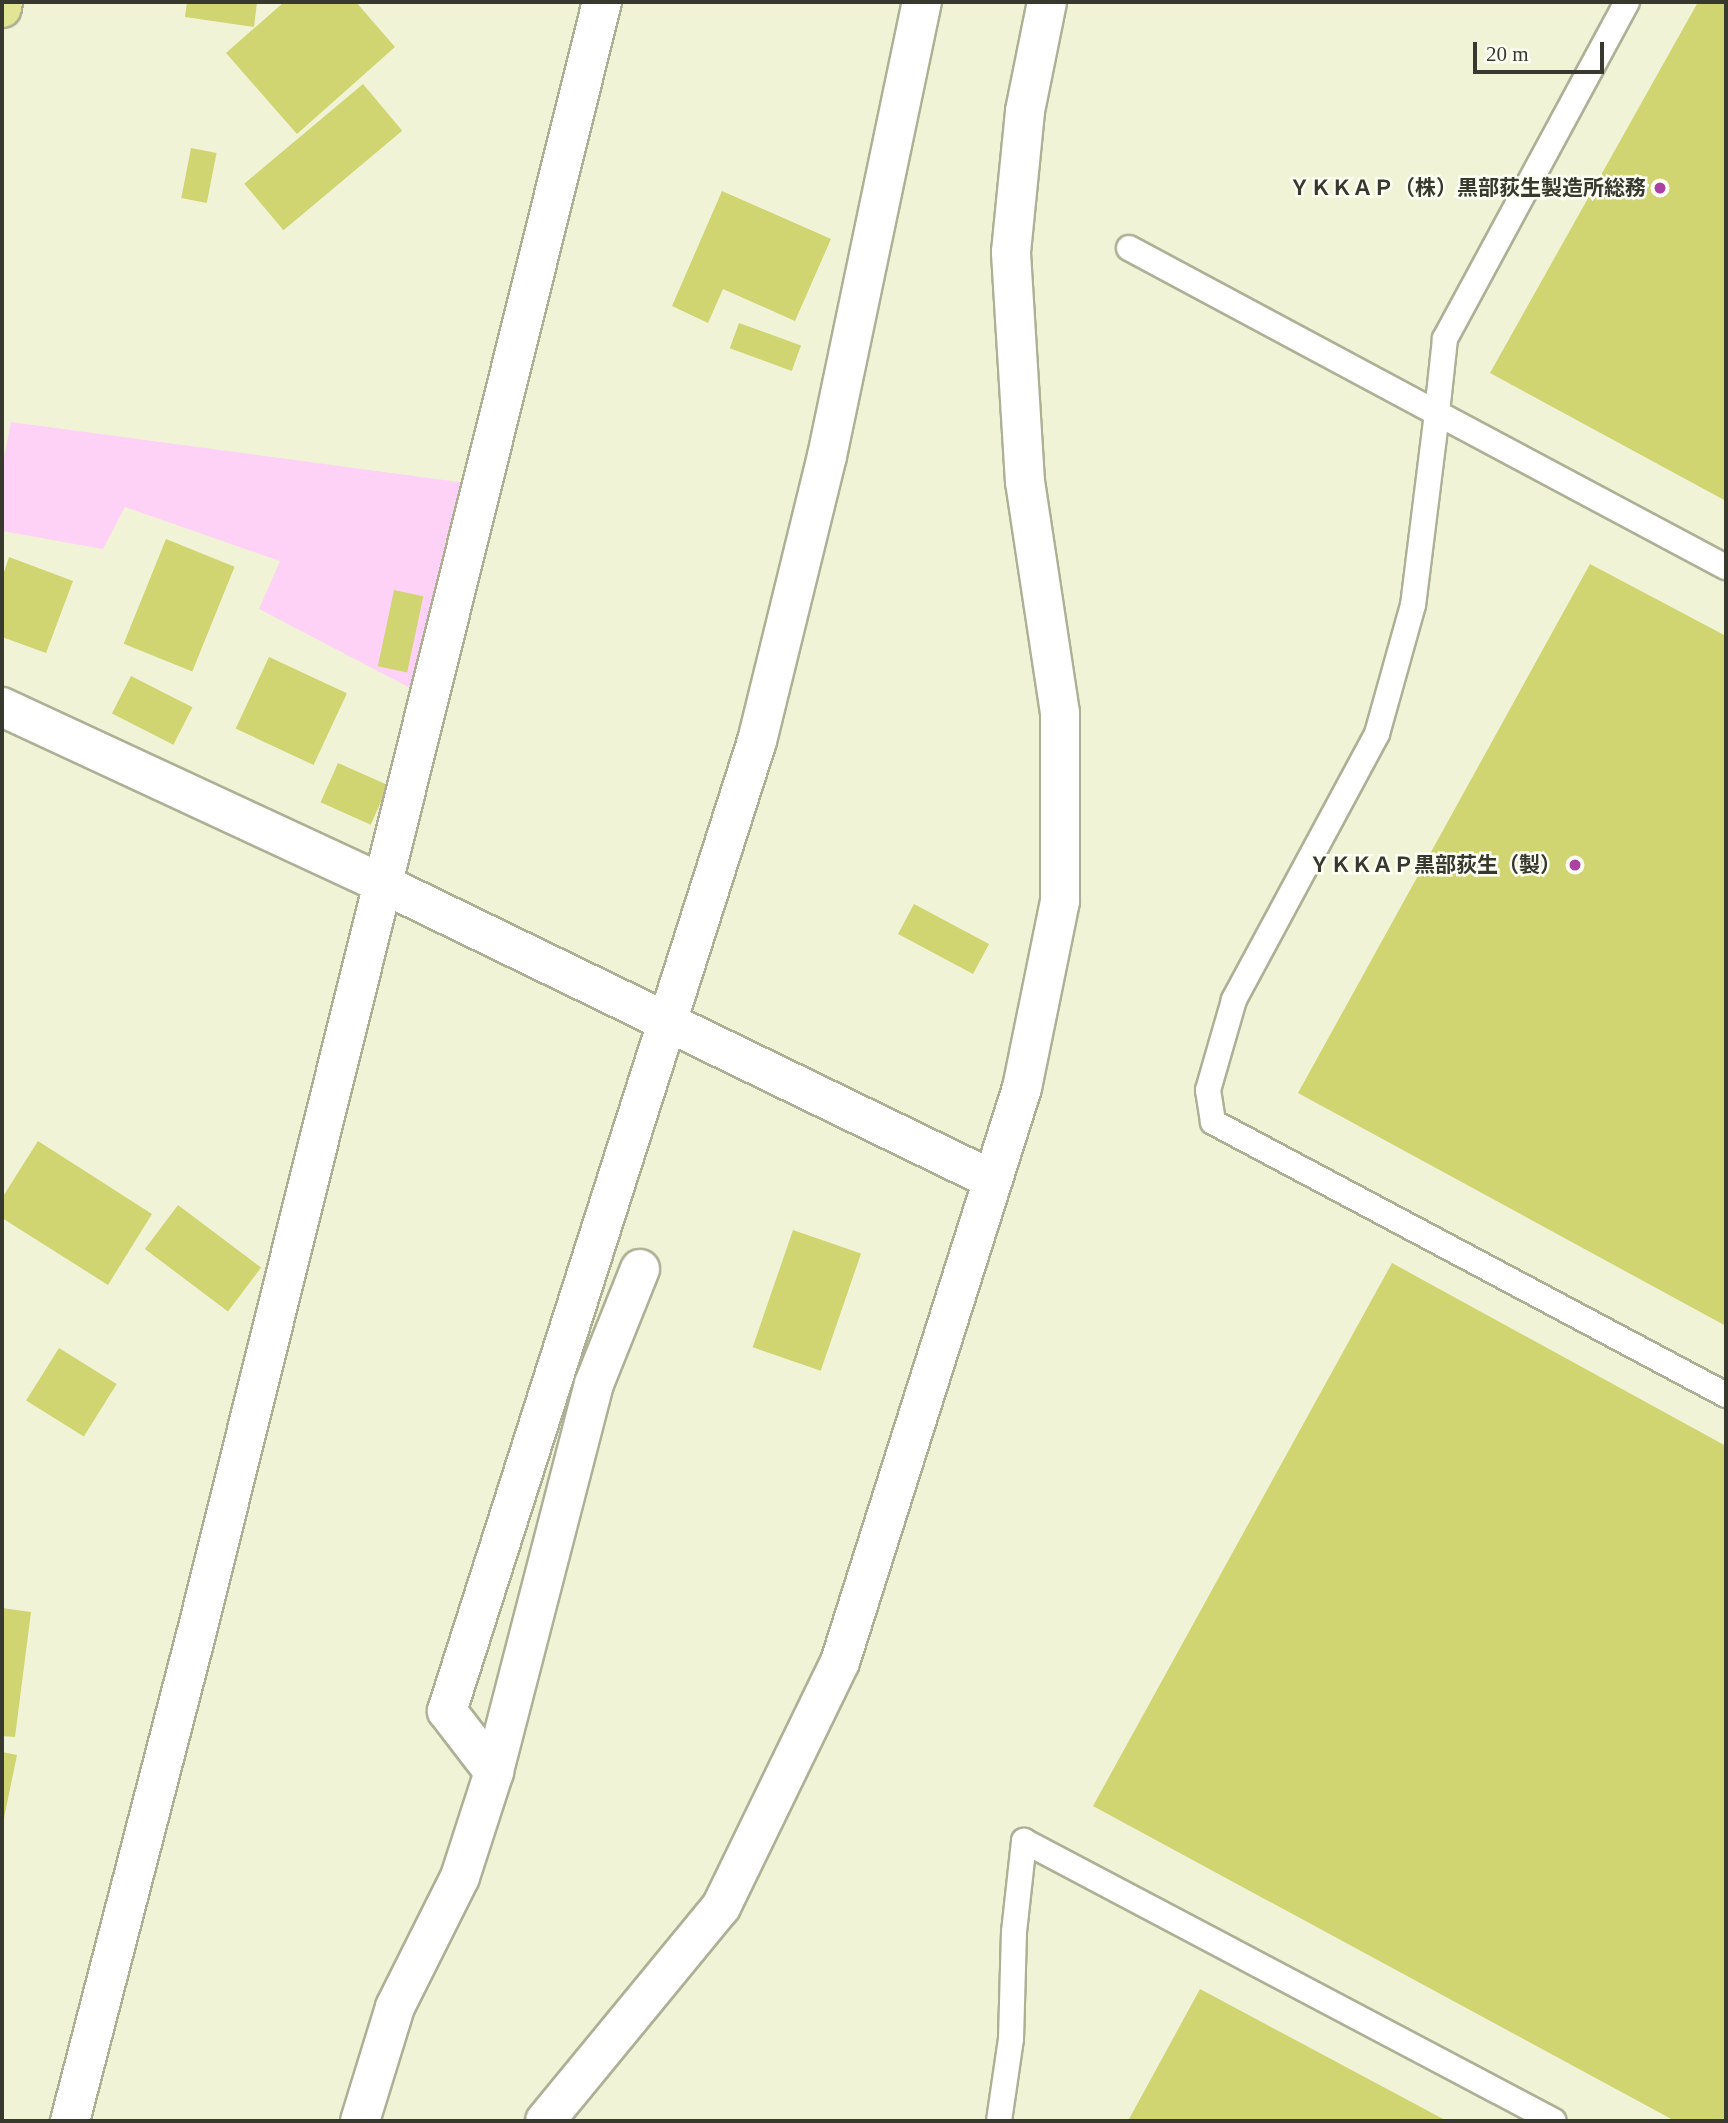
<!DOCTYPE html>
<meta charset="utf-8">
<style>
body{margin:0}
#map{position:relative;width:1728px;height:2123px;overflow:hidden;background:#f1f3d7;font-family:"Times New Roman","Noto Sans JP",serif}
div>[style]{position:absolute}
.green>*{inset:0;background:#fed2f7}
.building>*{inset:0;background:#d0d571;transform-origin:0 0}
.roads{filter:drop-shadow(2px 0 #adb095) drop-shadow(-2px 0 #adb095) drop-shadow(0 2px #adb095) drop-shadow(0 -2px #adb095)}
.lane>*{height:24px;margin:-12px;padding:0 12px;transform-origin:12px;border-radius:12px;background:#fff}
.street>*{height:38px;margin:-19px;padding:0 19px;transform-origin:19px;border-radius:19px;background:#fff}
.secondary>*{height:38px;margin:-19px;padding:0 19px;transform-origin:19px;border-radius:19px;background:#fff}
.primary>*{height:38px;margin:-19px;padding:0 19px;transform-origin:19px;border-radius:19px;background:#e2e594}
.dots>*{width:19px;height:19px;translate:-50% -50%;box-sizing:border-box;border:4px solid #fefff4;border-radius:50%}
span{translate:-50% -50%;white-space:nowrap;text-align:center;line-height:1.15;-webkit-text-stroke:5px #fefff4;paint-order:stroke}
.poi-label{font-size:21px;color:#38392e;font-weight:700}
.right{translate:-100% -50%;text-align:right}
.frame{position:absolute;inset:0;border:4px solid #38392e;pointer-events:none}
.scale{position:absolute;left:1473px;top:42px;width:131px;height:32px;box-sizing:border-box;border:4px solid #38392e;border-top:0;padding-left:9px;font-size:21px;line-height:24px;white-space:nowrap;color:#38392e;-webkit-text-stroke:5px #fefff4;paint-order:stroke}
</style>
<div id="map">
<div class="green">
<div style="clip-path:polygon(11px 422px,466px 483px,414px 690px,259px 609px,280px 561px,125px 507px,103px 549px,2px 531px,2px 467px)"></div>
</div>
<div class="building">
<div style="clip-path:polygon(187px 2px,257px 2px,254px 27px,185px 17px)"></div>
<div style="clip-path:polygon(284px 2px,356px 2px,395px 47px,297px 134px,226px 53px)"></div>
<div style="clip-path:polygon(1698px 2px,1726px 2px,1726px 501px,1490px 373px)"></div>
<div style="left:363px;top:84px;width:61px;height:155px;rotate:50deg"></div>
<div style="left:191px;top:148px;width:26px;height:51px;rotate:11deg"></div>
<div style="clip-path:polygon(722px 191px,831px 239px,795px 321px,723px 289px,708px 323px,672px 306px)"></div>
<div style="left:739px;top:323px;width:66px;height:27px;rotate:20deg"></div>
<div style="left:166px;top:539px;width:74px;height:113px;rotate:22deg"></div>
<div style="clip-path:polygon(9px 557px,73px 581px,46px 653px,2px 637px,2px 578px)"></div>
<div style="clip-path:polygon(1590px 564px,1726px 636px,1726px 1326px,1298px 1093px)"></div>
<div style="left:394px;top:590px;width:30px;height:78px;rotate:12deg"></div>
<div style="left:269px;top:657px;width:86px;height:79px;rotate:25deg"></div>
<div style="left:131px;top:676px;width:69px;height:42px;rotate:27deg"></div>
<div style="left:338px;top:763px;width:55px;height:43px;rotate:24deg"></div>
<div style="left:914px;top:904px;width:85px;height:34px;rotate:28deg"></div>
<div style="clip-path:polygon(38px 1141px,152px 1214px,108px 1285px,2px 1218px,2px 1198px)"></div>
<div style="left:178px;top:1205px;width:104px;height:55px;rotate:37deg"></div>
<div style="left:793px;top:1230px;width:72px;height:124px;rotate:19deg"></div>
<div style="clip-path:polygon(1392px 1263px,1726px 1446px,1726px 2121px,1675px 2121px,1093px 1806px)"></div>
<div style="left:59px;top:1348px;width:68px;height:62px;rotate:32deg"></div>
<div style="clip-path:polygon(2px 1608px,31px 1612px,15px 1737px,2px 1736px)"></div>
<div style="clip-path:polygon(2px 1752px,17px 1755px,3px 1823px,2px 1823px)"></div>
<div style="clip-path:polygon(1200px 1989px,1447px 2121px,1128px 2121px)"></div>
</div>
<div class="roads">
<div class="lane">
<div style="left:1627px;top:2px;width:383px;rotate:118.4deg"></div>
<div style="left:1445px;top:339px;width:74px;rotate:96.2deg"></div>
<div style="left:1437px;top:413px;width:327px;rotate:28.1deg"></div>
<div style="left:1129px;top:248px;width:349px;rotate:28.2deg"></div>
<div style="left:1437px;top:413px;width:193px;rotate:97.1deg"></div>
<div style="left:1413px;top:605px;width:134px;rotate:105.6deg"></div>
<div style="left:1377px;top:734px;width:302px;rotate:118.3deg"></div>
<div style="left:1234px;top:1000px;width:94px;rotate:106.1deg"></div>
<div style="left:1208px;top:1090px;width:32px;rotate:81deg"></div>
<div style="left:1213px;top:1122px;width:581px;rotate:28.02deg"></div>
<div style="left:999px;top:2121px;width:83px;rotate:-81.7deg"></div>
<div style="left:1011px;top:2039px;width:107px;rotate:-88.4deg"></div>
<div style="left:1014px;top:1932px;width:92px;rotate:-83.7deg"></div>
<div style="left:1024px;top:1841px;width:599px;rotate:27.85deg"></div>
</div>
<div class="street">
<div style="left:2px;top:707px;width:418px;rotate:24.9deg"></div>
<div style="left:381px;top:883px;width:680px;rotate:25.89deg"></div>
<div style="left:640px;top:1269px;width:124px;rotate:111.8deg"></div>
<div style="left:594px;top:1384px;width:401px;rotate:104.5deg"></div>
<div style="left:494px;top:1772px;width:77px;rotate:-127.6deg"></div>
<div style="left:447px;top:1711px;width:1018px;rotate:-72.28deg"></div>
<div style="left:757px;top:741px;width:293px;rotate:-76.2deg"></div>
<div style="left:827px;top:456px;width:464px;rotate:-78.2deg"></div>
<div style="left:70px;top:2121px;width:506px;rotate:-75.47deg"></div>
<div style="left:197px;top:1631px;width:1679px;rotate:-76.04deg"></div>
<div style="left:360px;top:2121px;width:119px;rotate:-72.9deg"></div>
<div style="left:395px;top:2007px;width:145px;rotate:-63.4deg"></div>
<div style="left:460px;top:1877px;width:110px;rotate:-72.1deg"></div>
</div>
<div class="secondary">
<div style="left:545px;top:2121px;width:277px;rotate:-50.6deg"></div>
<div style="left:721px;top:1907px;width:272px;rotate:-64.1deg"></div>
<div style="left:840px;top:1662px;width:602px;rotate:-72.41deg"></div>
<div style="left:1022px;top:1088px;width:191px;rotate:-78.5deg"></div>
<div style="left:1060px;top:901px;width:188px;rotate:-90deg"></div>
<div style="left:1060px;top:713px;width:234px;rotate:-98.6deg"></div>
<div style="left:1025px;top:482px;width:230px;rotate:-93.5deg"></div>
<div style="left:1011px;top:252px;width:142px;rotate:-84.3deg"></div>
<div style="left:1025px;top:111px;width:111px;rotate:-78.6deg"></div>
</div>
<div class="primary">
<div style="left:2px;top:8px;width:6px;rotate:-81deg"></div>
</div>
</div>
<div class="dots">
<div style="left:1660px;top:188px;background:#ab41a2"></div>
<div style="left:1575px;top:865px;background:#ab41a2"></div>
</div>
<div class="poi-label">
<span class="right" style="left:1646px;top:188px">ＹＫＫＡＰ（株）黒部荻生製造所総務</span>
<span class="right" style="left:1561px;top:865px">ＹＫＫＡＰ黒部荻生（製）</span>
</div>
<div class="frame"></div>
<div class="scale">20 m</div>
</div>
